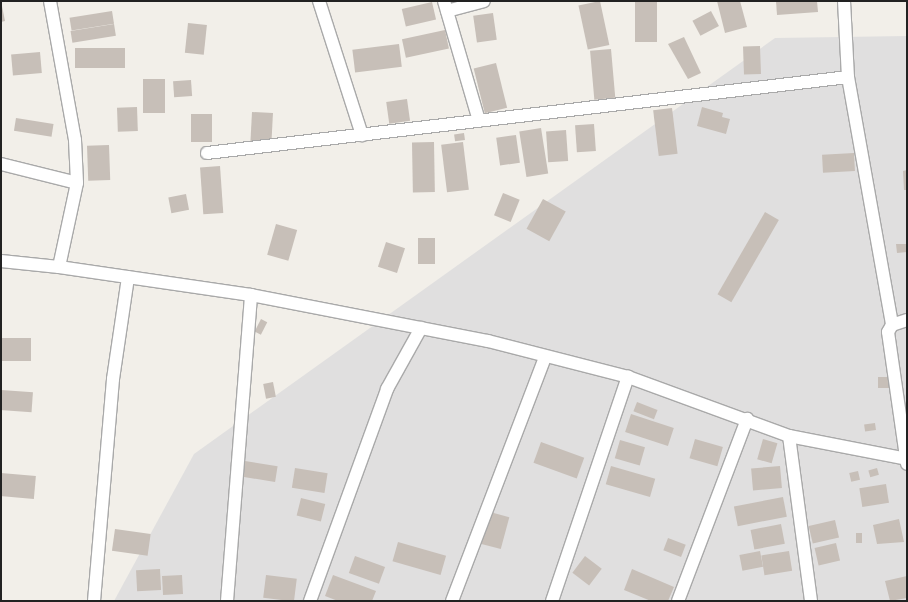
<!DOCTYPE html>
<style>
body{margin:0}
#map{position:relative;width:908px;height:602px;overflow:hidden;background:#f2efe9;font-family:Raleway,sans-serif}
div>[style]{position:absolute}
.residential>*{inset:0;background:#e0dfdf}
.building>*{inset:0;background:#c7bfb8;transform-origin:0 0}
.roads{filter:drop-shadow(1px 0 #a9a9a9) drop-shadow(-1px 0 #a9a9a9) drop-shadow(0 1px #a9a9a9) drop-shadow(0 -1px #a9a9a9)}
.street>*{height:12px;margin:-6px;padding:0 6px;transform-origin:6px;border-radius:6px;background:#fff}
span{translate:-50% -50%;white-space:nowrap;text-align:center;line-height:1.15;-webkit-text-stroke:4px #fff;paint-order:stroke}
.frame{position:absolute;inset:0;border:2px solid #222;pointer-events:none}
</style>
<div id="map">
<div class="residential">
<div style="clip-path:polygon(907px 36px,907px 601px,114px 601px,194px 454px,775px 38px)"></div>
</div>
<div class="building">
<div style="clip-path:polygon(1px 1px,5px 21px,1px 22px)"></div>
<div style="left:600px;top:1px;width:45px;height:22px;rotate:78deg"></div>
<div style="left:635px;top:1px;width:22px;height:41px"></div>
<div style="clip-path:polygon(717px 1px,740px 1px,747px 27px,725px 33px)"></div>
<div style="clip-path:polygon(776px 1px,817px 1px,818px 12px,777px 15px)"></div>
<div style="left:432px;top:2px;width:18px;height:31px;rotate:77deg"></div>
<div style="left:112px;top:11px;width:13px;height:43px;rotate:81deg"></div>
<div style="left:711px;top:11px;width:17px;height:21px;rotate:62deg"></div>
<div style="left:493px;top:13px;width:27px;height:20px;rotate:82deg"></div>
<div style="left:188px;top:23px;width:19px;height:30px;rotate:6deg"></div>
<div style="left:114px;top:24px;width:12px;height:44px;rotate:81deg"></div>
<div style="left:445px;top:30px;width:19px;height:44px;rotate:78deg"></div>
<div style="clip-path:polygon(684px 37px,701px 73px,688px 79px,668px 44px)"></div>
<div style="left:399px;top:44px;width:23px;height:47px;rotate:83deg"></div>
<div style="left:760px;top:46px;width:28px;height:17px;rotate:88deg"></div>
<div style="left:125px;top:48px;width:20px;height:50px;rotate:90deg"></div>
<div style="left:611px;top:49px;width:49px;height:21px;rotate:85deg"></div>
<div style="left:40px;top:52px;width:21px;height:29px;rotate:85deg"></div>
<div style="left:496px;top:63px;width:46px;height:23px;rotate:76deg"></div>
<div style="left:143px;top:79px;width:22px;height:34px"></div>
<div style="left:191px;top:80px;width:16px;height:18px;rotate:86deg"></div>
<div style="left:407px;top:99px;width:22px;height:21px;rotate:82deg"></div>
<div style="left:137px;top:107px;width:24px;height:20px;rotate:88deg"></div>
<div style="clip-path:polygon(702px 107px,723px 113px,722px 117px,730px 119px,726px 134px,697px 126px)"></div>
<div style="left:672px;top:108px;width:46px;height:19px;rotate:83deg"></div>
<div style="left:252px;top:112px;width:21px;height:29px;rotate:3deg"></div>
<div style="left:212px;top:114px;width:28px;height:21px;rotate:90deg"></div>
<div style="left:16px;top:118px;width:38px;height:13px;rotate:9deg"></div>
<div style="left:594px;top:124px;width:27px;height:19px;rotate:86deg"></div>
<div style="left:541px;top:128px;width:46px;height:22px;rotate:81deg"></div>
<div style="left:566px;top:130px;width:31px;height:20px;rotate:86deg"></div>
<div style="left:464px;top:133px;width:7px;height:10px;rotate:82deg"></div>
<div style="left:516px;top:135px;width:28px;height:20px;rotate:82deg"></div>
<div style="left:434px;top:142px;width:50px;height:22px;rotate:89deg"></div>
<div style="left:463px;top:142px;width:48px;height:22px;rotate:83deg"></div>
<div style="left:109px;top:145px;width:35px;height:22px;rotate:88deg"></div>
<div style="left:854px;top:153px;width:18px;height:32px;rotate:87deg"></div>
<div style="left:220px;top:166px;width:47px;height:20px;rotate:86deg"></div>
<div style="clip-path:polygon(907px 170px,907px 190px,904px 190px,903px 171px)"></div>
<div style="left:503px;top:193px;width:18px;height:24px;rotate:22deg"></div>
<div style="left:186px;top:194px;width:16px;height:18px;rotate:79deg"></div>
<div style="left:543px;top:199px;width:26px;height:34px;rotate:29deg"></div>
<div style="left:765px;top:212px;width:16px;height:95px;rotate:30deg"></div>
<div style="left:276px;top:224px;width:22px;height:32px;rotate:16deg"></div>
<div style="left:418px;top:238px;width:17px;height:26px"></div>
<div style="left:386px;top:242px;width:20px;height:26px;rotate:18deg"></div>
<div style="clip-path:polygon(896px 244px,907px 244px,907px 252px,897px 253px)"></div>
<div style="left:261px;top:319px;width:7px;height:14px;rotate:27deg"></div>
<div style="left:1px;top:338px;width:30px;height:23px"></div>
<div style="left:878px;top:377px;width:15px;height:11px"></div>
<div style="left:273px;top:382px;width:15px;height:10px;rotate:79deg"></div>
<div style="left:1px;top:390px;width:32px;height:20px;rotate:4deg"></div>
<div style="left:637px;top:402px;width:22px;height:10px;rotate:21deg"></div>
<div style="left:631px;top:414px;width:45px;height:19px;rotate:18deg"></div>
<div style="left:875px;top:423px;width:7px;height:11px;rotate:82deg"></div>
<div style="left:695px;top:439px;width:29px;height:20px;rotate:16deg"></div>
<div style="left:763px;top:439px;width:15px;height:21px;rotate:16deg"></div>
<div style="left:620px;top:440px;width:26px;height:19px;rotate:16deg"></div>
<div style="left:541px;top:442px;width:46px;height:22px;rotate:20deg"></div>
<div style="left:245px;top:461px;width:33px;height:16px;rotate:9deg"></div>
<div style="left:611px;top:466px;width:46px;height:19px;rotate:16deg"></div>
<div style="left:780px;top:466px;width:22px;height:29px;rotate:85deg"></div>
<div style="left:295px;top:468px;width:33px;height:20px;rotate:9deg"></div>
<div style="left:877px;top:468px;width:7px;height:9px;rotate:74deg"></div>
<div style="left:858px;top:471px;width:9px;height:9px;rotate:77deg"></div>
<div style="left:1px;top:473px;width:35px;height:23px;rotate:5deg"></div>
<div style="left:886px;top:484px;width:19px;height:27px;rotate:81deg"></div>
<div style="left:783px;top:497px;width:20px;height:50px;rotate:79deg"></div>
<div style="left:301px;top:498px;width:25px;height:18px;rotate:14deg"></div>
<div style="left:490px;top:512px;width:20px;height:33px;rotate:15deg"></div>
<div style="clip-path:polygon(899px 519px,904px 542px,877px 544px,873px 525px)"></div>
<div style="left:835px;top:520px;width:18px;height:27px;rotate:77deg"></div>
<div style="left:781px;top:524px;width:20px;height:31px;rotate:79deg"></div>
<div style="left:115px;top:529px;width:36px;height:22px;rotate:8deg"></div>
<div style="left:856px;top:533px;width:6px;height:10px"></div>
<div style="left:668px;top:538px;width:19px;height:13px;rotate:21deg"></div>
<div style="left:398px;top:542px;width:50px;height:20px;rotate:16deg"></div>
<div style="left:836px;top:543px;width:18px;height:22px;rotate:77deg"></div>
<div style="left:760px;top:551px;width:16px;height:21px;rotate:79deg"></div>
<div style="left:789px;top:551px;width:20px;height:28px;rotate:81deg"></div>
<div style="left:355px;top:556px;width:32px;height:18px;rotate:20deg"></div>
<div style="left:585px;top:556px;width:21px;height:21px;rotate:37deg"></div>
<div style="left:160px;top:569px;width:21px;height:24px;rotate:87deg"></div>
<div style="clip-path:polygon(632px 569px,674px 587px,668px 601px,651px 601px,624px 590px)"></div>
<div style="left:182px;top:575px;width:19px;height:20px;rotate:87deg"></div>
<div style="left:266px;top:575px;width:31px;height:23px;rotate:7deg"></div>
<div style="clip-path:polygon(333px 575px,376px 591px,372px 601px,338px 601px,325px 596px)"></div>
<div style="clip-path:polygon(907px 576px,907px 598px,890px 601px,885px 581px)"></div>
</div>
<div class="roads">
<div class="street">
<div style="left:50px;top:1px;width:141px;rotate:79.8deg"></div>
<div style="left:75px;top:140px;width:43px;rotate:87.3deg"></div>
<div style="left:319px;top:1px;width:141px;rotate:72.2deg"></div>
<div style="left:444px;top:1px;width:125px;rotate:73.7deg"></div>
<div style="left:844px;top:1px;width:76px;rotate:87deg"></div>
<div style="left:848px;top:77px;width:252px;rotate:79.9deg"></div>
<div style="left:447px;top:11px;width:38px;rotate:-15deg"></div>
<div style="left:207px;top:153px;width:645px;rotate:-6.76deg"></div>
<div style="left:1px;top:164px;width:78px;rotate:14deg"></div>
<div style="left:77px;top:183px;width:86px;rotate:102.1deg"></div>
<div style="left:59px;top:267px;width:194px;rotate:8.3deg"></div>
<div style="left:251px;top:295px;width:241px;rotate:11deg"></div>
<div style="left:488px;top:341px;width:145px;rotate:14.4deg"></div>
<div style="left:628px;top:377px;width:171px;rotate:20.1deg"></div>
<div style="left:789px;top:436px;width:120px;rotate:11deg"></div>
<div style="left:1px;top:261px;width:58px;rotate:5.9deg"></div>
<div style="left:907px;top:320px;width:16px;rotate:162deg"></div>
<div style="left:892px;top:325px;width:8px;rotate:120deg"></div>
<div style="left:888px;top:332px;width:133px;rotate:81.8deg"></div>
<div style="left:789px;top:436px;width:166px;rotate:82.4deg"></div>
<div style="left:94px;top:601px;width:223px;rotate:-85.1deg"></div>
<div style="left:113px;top:379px;width:103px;rotate:-81.6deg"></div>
<div style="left:227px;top:601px;width:307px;rotate:-85.5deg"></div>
<div style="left:310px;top:601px;width:226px;rotate:-70deg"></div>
<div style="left:387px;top:389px;width:70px;rotate:-60.9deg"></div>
<div style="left:452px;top:601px;width:261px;rotate:-69.1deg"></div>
<div style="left:552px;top:601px;width:237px;rotate:-71.3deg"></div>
<div style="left:678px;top:601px;width:195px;rotate:-69.2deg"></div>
</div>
</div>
<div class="frame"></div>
</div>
